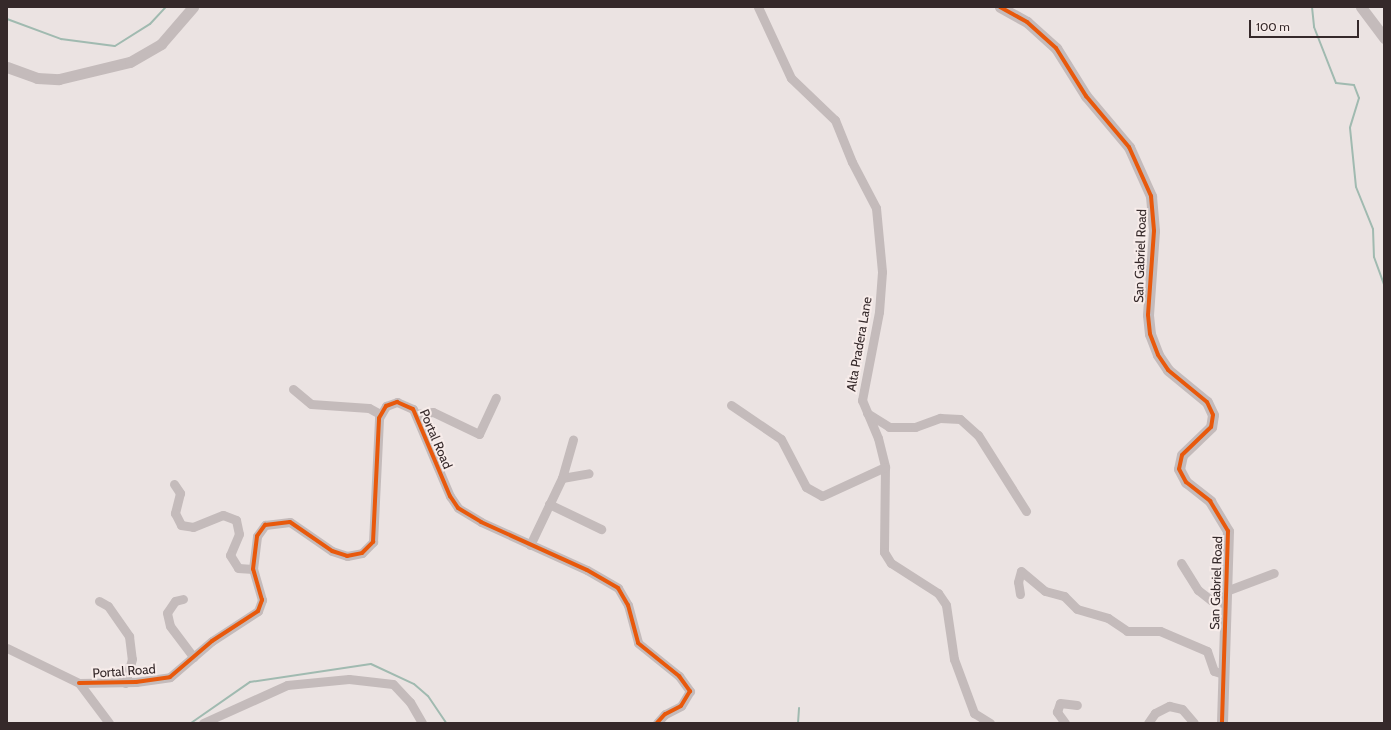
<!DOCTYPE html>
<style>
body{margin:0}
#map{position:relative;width:1391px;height:730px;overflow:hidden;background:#ebe3e2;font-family:Cabin,sans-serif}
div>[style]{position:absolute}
.stream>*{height:2px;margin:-1px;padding:0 1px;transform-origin:1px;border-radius:1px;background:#a0bab0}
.minor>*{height:9px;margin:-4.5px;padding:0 4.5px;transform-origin:4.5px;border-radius:4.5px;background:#c4bbbb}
.tertiary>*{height:11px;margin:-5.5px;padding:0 5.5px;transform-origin:5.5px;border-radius:5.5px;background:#c4bbbb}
.cycleway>*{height:4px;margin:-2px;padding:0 2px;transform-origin:2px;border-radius:2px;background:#e8590c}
span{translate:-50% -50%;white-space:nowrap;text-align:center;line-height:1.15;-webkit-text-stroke:4px #f7ecea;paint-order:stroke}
.street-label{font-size:13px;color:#35292a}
.frame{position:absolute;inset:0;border:8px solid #35292a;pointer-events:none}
.scale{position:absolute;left:1249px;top:20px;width:110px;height:18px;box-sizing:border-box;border:2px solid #35292a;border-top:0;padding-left:5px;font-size:12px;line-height:14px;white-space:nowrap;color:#35292a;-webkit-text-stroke:3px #f7ecea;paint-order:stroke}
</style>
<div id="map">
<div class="stream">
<div style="left:1312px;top:7px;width:20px;rotate:84deg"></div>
<div style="left:1314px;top:27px;width:60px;rotate:68.6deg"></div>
<div style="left:1336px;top:83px;width:18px;rotate:6deg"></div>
<div style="left:1354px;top:85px;width:14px;rotate:69deg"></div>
<div style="left:1359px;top:98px;width:31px;rotate:107deg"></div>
<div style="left:1350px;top:128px;width:59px;rotate:84.2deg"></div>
<div style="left:1356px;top:187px;width:45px;rotate:68deg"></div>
<div style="left:1373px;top:229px;width:28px;rotate:88deg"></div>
<div style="left:1374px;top:257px;width:30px;rotate:70deg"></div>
<div style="left:7px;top:19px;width:58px;rotate:20.3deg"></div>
<div style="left:61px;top:39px;width:54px;rotate:7.4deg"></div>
<div style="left:115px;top:46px;width:41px;rotate:-32.2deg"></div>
<div style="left:150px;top:24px;width:23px;rotate:-47deg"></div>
<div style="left:191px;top:723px;width:72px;rotate:-34.8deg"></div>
<div style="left:250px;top:682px;width:122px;rotate:-8.5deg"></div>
<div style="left:371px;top:664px;width:47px;rotate:24.9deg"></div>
<div style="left:414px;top:684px;width:18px;rotate:41deg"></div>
<div style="left:428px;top:696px;width:32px;rotate:56deg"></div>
<div style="left:798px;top:723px;width:15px;rotate:-86deg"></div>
</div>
<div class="minor">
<div style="left:758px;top:7px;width:78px;rotate:65.1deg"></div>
<div style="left:791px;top:78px;width:61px;rotate:43.7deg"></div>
<div style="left:835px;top:120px;width:45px;rotate:68deg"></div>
<div style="left:852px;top:162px;width:52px;rotate:62.4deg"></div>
<div style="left:876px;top:208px;width:64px;rotate:84.6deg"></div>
<div style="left:882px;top:272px;width:40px;rotate:94.3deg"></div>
<div style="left:879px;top:312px;width:90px;rotate:100.9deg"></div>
<div style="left:862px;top:400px;width:41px;rotate:67.2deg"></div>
<div style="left:878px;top:438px;width:30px;rotate:76deg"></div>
<div style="left:885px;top:467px;width:85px;rotate:90.7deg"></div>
<div style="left:884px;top:552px;width:13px;rotate:58deg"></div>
<div style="left:891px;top:563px;width:56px;rotate:32.6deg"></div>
<div style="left:938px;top:593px;width:14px;rotate:56deg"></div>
<div style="left:946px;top:605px;width:55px;rotate:81.6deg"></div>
<div style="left:954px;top:659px;width:58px;rotate:69.7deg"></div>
<div style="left:974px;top:713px;width:19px;rotate:32deg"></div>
<div style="left:293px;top:389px;width:23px;rotate:40deg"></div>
<div style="left:311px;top:404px;width:58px;rotate:3.9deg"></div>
<div style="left:369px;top:408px;width:13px;rotate:29deg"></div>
<div style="left:731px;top:405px;width:60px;rotate:34.2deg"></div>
<div style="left:781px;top:439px;width:54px;rotate:62.5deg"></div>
<div style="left:806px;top:487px;width:18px;rotate:29deg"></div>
<div style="left:822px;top:496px;width:69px;rotate:-24.7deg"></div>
<div style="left:867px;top:413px;width:26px;rotate:32deg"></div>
<div style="left:889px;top:427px;width:26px"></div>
<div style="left:915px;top:427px;width:27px;rotate:-20deg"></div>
<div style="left:940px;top:418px;width:20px;rotate:3deg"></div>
<div style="left:960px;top:419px;width:24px;rotate:42deg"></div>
<div style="left:978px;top:435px;width:90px;rotate:57.7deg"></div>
<div style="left:416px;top:414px;width:17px;rotate:-7deg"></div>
<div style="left:433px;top:412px;width:51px;rotate:25.6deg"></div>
<div style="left:479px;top:434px;width:40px;rotate:-65deg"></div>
<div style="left:562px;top:478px;width:27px;rotate:-10deg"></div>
<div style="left:174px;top:484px;width:11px;rotate:56deg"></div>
<div style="left:180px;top:493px;width:21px;rotate:104deg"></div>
<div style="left:175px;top:513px;width:13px;rotate:63deg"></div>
<div style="left:181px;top:525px;width:12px;rotate:9deg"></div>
<div style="left:193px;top:527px;width:32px;rotate:-22deg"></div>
<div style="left:223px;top:515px;width:14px;rotate:21deg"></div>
<div style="left:236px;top:520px;width:14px;rotate:78deg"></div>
<div style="left:239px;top:534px;width:23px;rotate:113deg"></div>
<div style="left:230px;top:555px;width:15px;rotate:58deg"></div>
<div style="left:238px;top:568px;width:15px;rotate:4deg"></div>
<div style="left:549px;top:504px;width:58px;rotate:25.7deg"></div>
<div style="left:530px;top:545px;width:74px;rotate:-64.5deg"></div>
<div style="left:562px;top:478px;width:40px;rotate:-74deg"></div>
<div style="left:1181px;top:563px;width:32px;rotate:58deg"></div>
<div style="left:1198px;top:590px;width:16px;rotate:38deg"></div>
<div style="left:1211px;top:600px;width:15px;rotate:8deg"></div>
<div style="left:1226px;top:591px;width:51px;rotate:-20.6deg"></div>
<div style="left:1020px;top:594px;width:12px;rotate:-99deg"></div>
<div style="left:1018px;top:582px;width:11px;rotate:-75deg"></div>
<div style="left:1021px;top:571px;width:31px;rotate:40deg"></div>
<div style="left:1045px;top:591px;width:20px;rotate:15deg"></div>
<div style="left:1064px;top:596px;width:18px;rotate:45deg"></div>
<div style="left:1077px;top:609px;width:32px;rotate:16deg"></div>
<div style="left:1108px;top:618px;width:23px;rotate:34deg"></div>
<div style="left:1127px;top:631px;width:33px"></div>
<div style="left:1160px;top:631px;width:51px;rotate:23.1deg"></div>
<div style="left:1207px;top:651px;width:21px;rotate:71deg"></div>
<div style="left:1214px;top:671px;width:9px;rotate:18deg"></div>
<div style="left:183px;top:599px;width:8px;rotate:166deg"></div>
<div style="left:175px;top:601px;width:14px;rotate:124deg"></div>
<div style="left:167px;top:613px;width:13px;rotate:77deg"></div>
<div style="left:170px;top:626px;width:39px;rotate:53deg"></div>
<div style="left:99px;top:601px;width:10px;rotate:29deg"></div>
<div style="left:108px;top:606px;width:37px;rotate:55deg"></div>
<div style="left:129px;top:636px;width:23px;rotate:83deg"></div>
<div style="left:132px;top:659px;width:25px;rotate:106deg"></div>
<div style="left:7px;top:648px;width:80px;rotate:25.9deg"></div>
<div style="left:79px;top:683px;width:50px;rotate:53.1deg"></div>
<div style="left:79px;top:683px;width:57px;rotate:-1deg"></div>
<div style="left:136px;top:682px;width:34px;rotate:-8deg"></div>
<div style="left:170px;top:677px;width:55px;rotate:-40.6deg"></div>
<div style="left:212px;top:641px;width:55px;rotate:-33.1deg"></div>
<div style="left:258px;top:611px;width:12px;rotate:-70deg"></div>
<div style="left:262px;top:600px;width:32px;rotate:-106deg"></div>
<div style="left:253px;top:569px;width:33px;rotate:-83deg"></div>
<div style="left:257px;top:536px;width:14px;rotate:-54deg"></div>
<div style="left:265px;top:525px;width:25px;rotate:-7deg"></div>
<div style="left:290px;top:522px;width:51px;rotate:34.6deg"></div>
<div style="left:332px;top:551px;width:16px;rotate:18deg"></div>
<div style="left:347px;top:556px;width:15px;rotate:-11deg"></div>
<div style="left:362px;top:553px;width:16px;rotate:-45deg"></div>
<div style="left:373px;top:542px;width:124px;rotate:-87.2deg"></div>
<div style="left:379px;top:418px;width:14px;rotate:-60deg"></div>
<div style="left:386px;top:406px;width:12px;rotate:-20deg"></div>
<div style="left:397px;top:402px;width:17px;rotate:24deg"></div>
<div style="left:413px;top:409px;width:95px;rotate:67deg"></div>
<div style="left:450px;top:496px;width:14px;rotate:56deg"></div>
<div style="left:458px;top:508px;width:27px;rotate:31deg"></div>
<div style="left:481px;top:522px;width:116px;rotate:24.4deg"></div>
<div style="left:587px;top:570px;width:36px;rotate:30deg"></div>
<div style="left:618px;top:588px;width:20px;rotate:60deg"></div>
<div style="left:628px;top:605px;width:39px;rotate:75deg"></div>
<div style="left:638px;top:643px;width:53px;rotate:38.8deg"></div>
<div style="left:679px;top:676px;width:19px;rotate:54deg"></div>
<div style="left:690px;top:691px;width:17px;rotate:121deg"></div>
<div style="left:681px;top:706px;width:18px;rotate:153deg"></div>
<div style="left:665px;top:714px;width:12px;rotate:132deg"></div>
<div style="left:203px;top:723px;width:92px;rotate:-24.3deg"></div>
<div style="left:287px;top:685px;width:62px;rotate:-5.5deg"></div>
<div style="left:349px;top:679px;width:44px;rotate:6.5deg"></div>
<div style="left:393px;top:684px;width:25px;rotate:47deg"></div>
<div style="left:410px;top:702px;width:24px;rotate:60deg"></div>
<div style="left:1065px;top:723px;width:14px;rotate:-126deg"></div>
<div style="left:1057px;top:712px;width:9px;rotate:-72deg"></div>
<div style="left:1060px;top:703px;width:17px;rotate:7deg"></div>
<div style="left:1148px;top:723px;width:12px;rotate:-55deg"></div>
<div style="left:1155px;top:713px;width:16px;rotate:-27deg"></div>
<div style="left:1169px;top:706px;width:13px;rotate:13deg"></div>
<div style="left:1182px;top:709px;width:18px;rotate:49deg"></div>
</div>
<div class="tertiary">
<div style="left:1000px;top:7px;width:31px;rotate:29deg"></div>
<div style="left:1027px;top:22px;width:39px;rotate:42deg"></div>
<div style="left:1056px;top:48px;width:57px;rotate:58deg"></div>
<div style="left:1086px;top:96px;width:67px;rotate:49.9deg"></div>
<div style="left:1129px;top:147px;width:54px;rotate:65.8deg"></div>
<div style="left:1151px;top:196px;width:35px;rotate:85deg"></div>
<div style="left:1154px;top:231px;width:84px;rotate:94.1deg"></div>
<div style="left:1148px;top:315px;width:19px;rotate:84deg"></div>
<div style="left:1150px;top:334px;width:22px;rotate:69deg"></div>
<div style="left:1158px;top:355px;width:18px;rotate:56deg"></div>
<div style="left:1168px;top:370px;width:50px;rotate:39.4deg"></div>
<div style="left:1207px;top:402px;width:14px;rotate:65deg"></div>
<div style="left:1213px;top:415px;width:12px;rotate:99deg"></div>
<div style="left:1211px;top:427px;width:40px;rotate:136deg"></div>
<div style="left:1182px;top:455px;width:14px;rotate:102deg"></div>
<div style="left:1179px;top:469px;width:15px;rotate:62deg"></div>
<div style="left:1186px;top:482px;width:31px;rotate:38deg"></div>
<div style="left:1210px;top:501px;width:35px;rotate:59deg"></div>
<div style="left:1228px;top:531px;width:192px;rotate:91.8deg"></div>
<div style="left:1361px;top:7px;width:39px;rotate:53deg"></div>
<div style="left:7px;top:67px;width:32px;rotate:20deg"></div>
<div style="left:37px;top:78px;width:22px;rotate:3deg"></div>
<div style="left:59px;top:79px;width:73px;rotate:-13.5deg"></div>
<div style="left:130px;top:62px;width:36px;rotate:-30deg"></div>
<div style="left:161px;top:44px;width:49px;rotate:-49.1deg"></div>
</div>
<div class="cycleway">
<div style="left:1000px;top:7px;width:31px;rotate:29deg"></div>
<div style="left:1027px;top:22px;width:39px;rotate:42deg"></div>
<div style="left:1056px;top:48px;width:57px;rotate:58deg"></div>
<div style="left:1086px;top:96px;width:67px;rotate:49.9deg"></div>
<div style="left:1129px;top:147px;width:54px;rotate:65.8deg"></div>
<div style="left:1151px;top:196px;width:35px;rotate:85deg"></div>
<div style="left:1154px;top:231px;width:84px;rotate:94.1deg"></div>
<div style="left:1148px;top:315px;width:19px;rotate:84deg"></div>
<div style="left:1150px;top:334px;width:22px;rotate:69deg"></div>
<div style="left:1158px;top:355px;width:18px;rotate:56deg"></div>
<div style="left:1168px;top:370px;width:50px;rotate:39.4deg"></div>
<div style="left:1207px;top:402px;width:14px;rotate:65deg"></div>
<div style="left:1213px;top:415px;width:12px;rotate:99deg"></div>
<div style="left:1211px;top:427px;width:40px;rotate:136deg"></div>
<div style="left:1182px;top:455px;width:14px;rotate:102deg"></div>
<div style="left:1179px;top:469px;width:15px;rotate:62deg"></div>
<div style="left:1186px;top:482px;width:31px;rotate:38deg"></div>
<div style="left:1210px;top:501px;width:35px;rotate:59deg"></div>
<div style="left:1228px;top:531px;width:192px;rotate:91.8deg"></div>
<div style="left:79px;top:683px;width:57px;rotate:-1deg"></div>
<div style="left:136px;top:682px;width:34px;rotate:-8deg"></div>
<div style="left:170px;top:677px;width:55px;rotate:-40.6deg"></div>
<div style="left:212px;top:641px;width:55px;rotate:-33.1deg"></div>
<div style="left:258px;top:611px;width:12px;rotate:-70deg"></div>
<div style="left:262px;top:600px;width:32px;rotate:-106deg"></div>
<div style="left:253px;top:569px;width:33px;rotate:-83deg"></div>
<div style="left:257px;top:536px;width:14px;rotate:-54deg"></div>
<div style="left:265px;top:525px;width:25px;rotate:-7deg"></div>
<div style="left:290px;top:522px;width:51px;rotate:34.6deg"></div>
<div style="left:332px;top:551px;width:16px;rotate:18deg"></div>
<div style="left:347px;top:556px;width:15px;rotate:-11deg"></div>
<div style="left:362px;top:553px;width:16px;rotate:-45deg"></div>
<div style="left:373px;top:542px;width:124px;rotate:-87.2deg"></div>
<div style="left:379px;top:418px;width:14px;rotate:-60deg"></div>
<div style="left:386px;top:406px;width:12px;rotate:-20deg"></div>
<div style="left:397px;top:402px;width:17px;rotate:24deg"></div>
<div style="left:413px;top:409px;width:95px;rotate:67deg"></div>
<div style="left:450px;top:496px;width:14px;rotate:56deg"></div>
<div style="left:458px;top:508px;width:27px;rotate:31deg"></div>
<div style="left:481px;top:522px;width:116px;rotate:24.4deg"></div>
<div style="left:587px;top:570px;width:36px;rotate:30deg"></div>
<div style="left:618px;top:588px;width:20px;rotate:60deg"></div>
<div style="left:628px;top:605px;width:39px;rotate:75deg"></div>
<div style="left:638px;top:643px;width:53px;rotate:38.8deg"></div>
<div style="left:679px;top:676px;width:19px;rotate:54deg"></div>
<div style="left:690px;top:691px;width:17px;rotate:121deg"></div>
<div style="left:681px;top:706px;width:18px;rotate:153deg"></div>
<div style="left:665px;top:714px;width:12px;rotate:132deg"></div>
</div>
<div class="street-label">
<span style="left:1140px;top:256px;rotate:-88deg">San Gabriel Road</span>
<span style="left:859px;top:344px;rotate:-80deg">Alta Pradera Lane</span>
<span style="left:436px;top:439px;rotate:67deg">Portal Road</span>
<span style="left:1216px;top:583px;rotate:-88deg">San Gabriel Road</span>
<span style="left:124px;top:671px;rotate:-4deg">Portal Road</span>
</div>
<div class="frame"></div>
<div class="scale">100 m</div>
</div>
